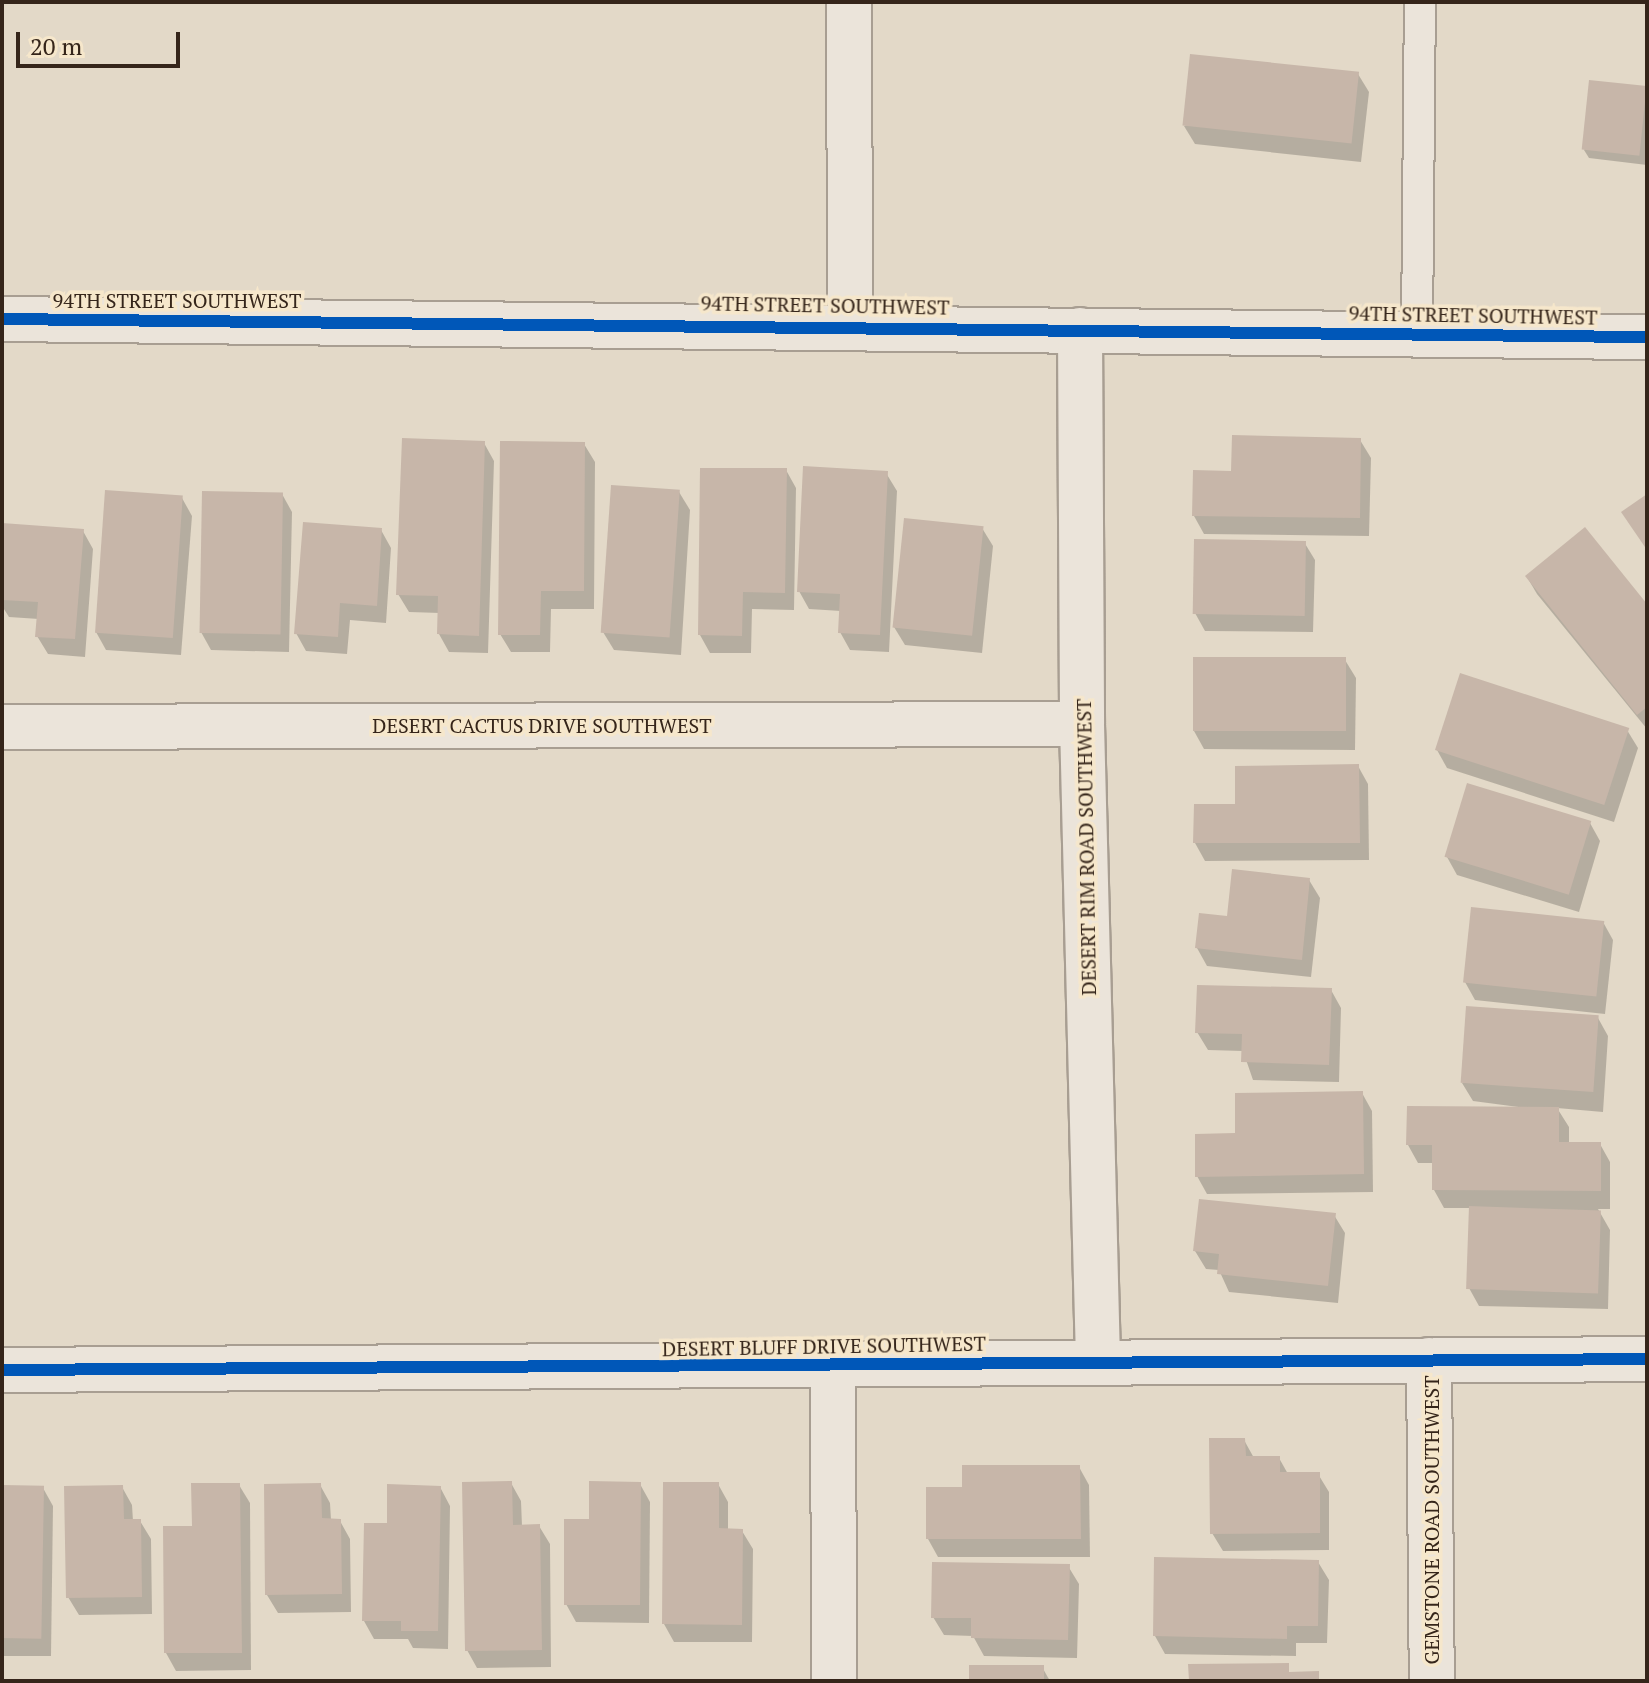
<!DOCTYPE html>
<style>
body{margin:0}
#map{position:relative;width:1649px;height:1683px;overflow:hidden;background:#e3d9c8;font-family:"PT Serif",serif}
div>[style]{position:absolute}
.shadow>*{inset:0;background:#0003}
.building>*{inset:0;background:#c7b6a9;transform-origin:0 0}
.roads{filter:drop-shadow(2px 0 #a89e92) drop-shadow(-2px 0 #a89e92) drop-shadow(0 2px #a89e92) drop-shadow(0 -2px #a89e92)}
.lane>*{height:30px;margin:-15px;padding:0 15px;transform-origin:15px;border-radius:15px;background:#ebe4da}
.street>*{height:44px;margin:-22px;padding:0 22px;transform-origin:22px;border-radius:22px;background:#ebe4da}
.cycleway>*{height:12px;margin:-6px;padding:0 6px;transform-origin:6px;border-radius:6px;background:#0057b8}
span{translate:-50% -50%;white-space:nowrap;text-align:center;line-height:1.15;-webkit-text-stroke:7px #f6e7cb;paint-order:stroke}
.street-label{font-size:20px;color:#35251a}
.frame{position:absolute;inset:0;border:4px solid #35251a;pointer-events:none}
.scale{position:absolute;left:16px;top:32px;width:164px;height:36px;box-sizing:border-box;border:4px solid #35251a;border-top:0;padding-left:10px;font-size:24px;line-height:28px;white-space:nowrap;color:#35251a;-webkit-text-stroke:6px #f6e7cb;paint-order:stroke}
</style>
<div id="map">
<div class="shadow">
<div style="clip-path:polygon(1358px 74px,1369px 92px,1361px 162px,1195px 144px,1184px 126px)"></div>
<div style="clip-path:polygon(1647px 88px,1647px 165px,1589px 158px,1584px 150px)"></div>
<div style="clip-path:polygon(1360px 440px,1371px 458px,1369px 536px,1204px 534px,1194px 516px,1233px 473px)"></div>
<div style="clip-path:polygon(484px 443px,494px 461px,488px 653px,449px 652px,439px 634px,440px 613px,409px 612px,398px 594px)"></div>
<div style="clip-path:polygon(584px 444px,595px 462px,594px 609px,551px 609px,550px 652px,511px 652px,500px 634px)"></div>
<div style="clip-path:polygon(786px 470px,796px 488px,794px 610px,752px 609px,751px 653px,710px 653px,700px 635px)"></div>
<div style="clip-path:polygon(886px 473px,897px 491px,889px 652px,850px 650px,840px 632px,841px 611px,809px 609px,799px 591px)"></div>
<div style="clip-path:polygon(679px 492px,690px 510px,681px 655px,614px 650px,603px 632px)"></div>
<div style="clip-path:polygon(282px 494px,292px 512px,289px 652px,211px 650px,201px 632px)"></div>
<div style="clip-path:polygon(182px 498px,192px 516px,181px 655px,106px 650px,96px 632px)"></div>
<div style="clip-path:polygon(982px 528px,993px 546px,982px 653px,905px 645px,894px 627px)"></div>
<div style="clip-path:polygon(381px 530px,391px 548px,386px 623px,350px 620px,347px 654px,306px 651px,296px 633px)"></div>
<div style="clip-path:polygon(83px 531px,93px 549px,85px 657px,48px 654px,37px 636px,39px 619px,9px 617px,2px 606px,2px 551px)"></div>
<div style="clip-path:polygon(1304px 542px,1315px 560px,1313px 632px,1205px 631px,1195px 613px)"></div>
<div style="clip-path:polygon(1527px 577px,1647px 607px,1647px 729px,1537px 594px)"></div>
<div style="clip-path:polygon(1345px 660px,1356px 678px,1355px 750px,1204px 749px,1194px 731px)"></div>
<div style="clip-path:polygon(1627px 730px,1638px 748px,1614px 822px,1447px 768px,1437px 750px)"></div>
<div style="clip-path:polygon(1358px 766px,1368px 784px,1369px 860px,1205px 861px,1195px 843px,1237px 806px)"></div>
<div style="clip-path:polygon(1590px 823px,1600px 841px,1579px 912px,1457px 875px,1447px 857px)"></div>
<div style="clip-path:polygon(1309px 880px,1320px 898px,1311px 977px,1207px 966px,1197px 948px,1229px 918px)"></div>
<div style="clip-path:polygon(1603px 922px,1613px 940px,1605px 1014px,1475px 1000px,1465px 982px)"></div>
<div style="clip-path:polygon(1331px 990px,1341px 1008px,1339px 1082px,1253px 1080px,1243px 1051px,1208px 1050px,1197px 1032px)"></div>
<div style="clip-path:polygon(1598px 1018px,1608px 1036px,1603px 1112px,1557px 1108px,1569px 1127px,1569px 1144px,1600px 1144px,1610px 1162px,1610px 1209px,1598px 1209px,1610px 1230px,1608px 1309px,1479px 1306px,1469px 1288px,1471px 1208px,1444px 1208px,1434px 1190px,1434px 1163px,1418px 1163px,1408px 1145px,1533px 1109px,1473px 1101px,1462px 1083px)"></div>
<div style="clip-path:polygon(1362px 1093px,1372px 1111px,1373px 1192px,1207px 1194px,1197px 1176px,1237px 1135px)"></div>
<div style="clip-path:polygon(1334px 1215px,1345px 1233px,1338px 1303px,1229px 1292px,1219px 1270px,1206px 1269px,1195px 1251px)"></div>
<div style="clip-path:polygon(1244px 1440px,1254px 1458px,1279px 1458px,1288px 1474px,1318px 1474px,1329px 1492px,1329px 1550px,1223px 1551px,1212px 1533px)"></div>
<div style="clip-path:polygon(1079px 1467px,1089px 1485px,1090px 1557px,938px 1557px,928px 1539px,964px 1489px)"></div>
<div style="clip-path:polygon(511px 1483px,521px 1501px,522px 1526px,539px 1526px,550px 1544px,551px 1667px,477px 1668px,467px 1650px)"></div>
<div style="clip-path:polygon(640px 1484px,650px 1502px,649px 1623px,576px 1622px,566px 1604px,591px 1521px)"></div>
<div style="clip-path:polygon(718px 1484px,728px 1502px,728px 1530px,742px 1531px,753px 1549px,752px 1642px,674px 1642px,664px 1624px)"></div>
<div style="clip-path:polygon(239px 1485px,250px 1503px,251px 1670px,176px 1671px,166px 1653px)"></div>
<div style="clip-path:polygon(320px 1485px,330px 1503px,331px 1520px,340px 1521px,350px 1539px,351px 1612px,278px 1613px,267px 1595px)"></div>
<div style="clip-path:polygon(2px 1487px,43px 1488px,53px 1506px,51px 1656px,2px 1656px)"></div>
<div style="clip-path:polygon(122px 1487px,132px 1505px,133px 1521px,140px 1521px,151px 1539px,152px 1614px,79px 1615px,68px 1597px)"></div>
<div style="clip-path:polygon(440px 1487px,450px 1506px,448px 1649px,413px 1648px,408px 1639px,374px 1639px,364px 1621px,389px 1526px)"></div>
<div style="clip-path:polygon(1318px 1562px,1329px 1580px,1327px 1643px,1296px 1643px,1296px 1656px,1165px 1654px,1155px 1636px)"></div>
<div style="clip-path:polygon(1068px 1566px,1079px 1584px,1077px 1658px,984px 1656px,973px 1636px,944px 1635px,933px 1617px)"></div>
<div style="clip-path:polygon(1042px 1667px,1050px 1681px,971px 1681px)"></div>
</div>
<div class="building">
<div style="left:1190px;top:54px;width:170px;height:72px;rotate:6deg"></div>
<div style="left:1589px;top:80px;width:58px;height:70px;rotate:6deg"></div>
<div style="clip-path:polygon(1232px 435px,1361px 438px,1360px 518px,1192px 516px,1193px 470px,1231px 471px)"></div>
<div style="clip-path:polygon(402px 438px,485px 441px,479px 636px,437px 634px,438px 596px,396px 595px)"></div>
<div style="clip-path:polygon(500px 441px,585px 442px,584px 591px,541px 591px,540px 635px,498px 635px)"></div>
<div style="clip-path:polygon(803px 466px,888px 471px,880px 635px,838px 633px,840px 594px,797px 592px)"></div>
<div style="clip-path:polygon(700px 468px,787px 468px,785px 593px,743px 592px,742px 636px,698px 635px)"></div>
<div style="left:611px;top:485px;width:69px;height:148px;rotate:4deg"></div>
<div style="left:105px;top:490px;width:78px;height:143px;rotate:4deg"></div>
<div style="left:202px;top:491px;width:81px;height:142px;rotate:1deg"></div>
<div style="clip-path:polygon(1647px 494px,1647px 550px,1621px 512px)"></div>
<div style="left:904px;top:518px;width:80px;height:110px;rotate:6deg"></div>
<div style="clip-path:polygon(303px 522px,382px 528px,377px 606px,340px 603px,338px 637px,294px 634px)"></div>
<div style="clip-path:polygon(2px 523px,84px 529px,75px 639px,35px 637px,38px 602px,2px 600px)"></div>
<div style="clip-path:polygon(1585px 527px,1647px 604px,1647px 707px,1637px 715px,1525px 576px)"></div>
<div style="left:1194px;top:539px;width:112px;height:75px;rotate:1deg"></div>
<div style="left:1193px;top:657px;width:153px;height:74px"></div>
<div style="left:1460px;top:673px;width:178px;height:81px;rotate:18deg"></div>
<div style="clip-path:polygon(1359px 764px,1360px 843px,1193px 843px,1194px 804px,1235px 804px,1235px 766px)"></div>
<div style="left:1467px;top:783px;width:130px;height:77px;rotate:17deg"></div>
<div style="clip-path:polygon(1232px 869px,1310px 878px,1302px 960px,1195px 948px,1199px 913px,1227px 916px)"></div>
<div style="left:1471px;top:907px;width:134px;height:76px;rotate:6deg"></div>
<div style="clip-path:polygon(1197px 985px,1332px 988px,1329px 1065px,1241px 1062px,1242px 1034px,1195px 1033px)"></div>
<div style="left:1466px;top:1006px;width:133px;height:77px;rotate:4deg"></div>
<div style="clip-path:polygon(1363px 1091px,1364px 1174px,1195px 1177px,1195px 1134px,1235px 1133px,1235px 1093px)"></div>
<div style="clip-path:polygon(1407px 1106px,1559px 1107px,1559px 1142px,1601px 1142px,1601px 1191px,1432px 1190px,1432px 1145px,1406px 1145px)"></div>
<div style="clip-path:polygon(1199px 1199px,1336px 1213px,1328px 1286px,1217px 1274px,1219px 1254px,1193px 1251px)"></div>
<div style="left:1469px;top:1206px;width:132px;height:83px;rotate:2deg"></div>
<div style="clip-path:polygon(1209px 1438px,1245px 1438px,1246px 1456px,1280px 1456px,1280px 1472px,1320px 1472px,1320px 1533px,1210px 1534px)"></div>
<div style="clip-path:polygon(962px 1465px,1080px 1465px,1081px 1539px,926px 1539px,926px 1487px,962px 1487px)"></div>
<div style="clip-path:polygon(512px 1481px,513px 1525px,540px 1524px,542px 1650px,465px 1651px,462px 1482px)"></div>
<div style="clip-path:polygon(589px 1481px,641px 1482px,640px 1605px,564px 1605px,564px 1519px,589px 1519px)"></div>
<div style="clip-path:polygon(663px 1482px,719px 1482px,719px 1528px,743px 1529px,742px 1625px,662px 1624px)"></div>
<div style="clip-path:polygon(191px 1483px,240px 1483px,242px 1653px,164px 1653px,163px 1526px,192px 1526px)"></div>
<div style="clip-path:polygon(321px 1483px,322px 1518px,341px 1519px,342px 1594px,265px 1595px,264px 1484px)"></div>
<div style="clip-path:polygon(387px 1484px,441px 1486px,438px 1631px,401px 1631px,401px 1621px,362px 1621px,364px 1523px,387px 1523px)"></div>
<div style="left:2px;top:1485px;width:42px;height:153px;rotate:1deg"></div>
<div style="clip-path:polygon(123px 1485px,124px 1519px,141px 1519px,142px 1597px,66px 1598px,64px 1486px)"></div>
<div style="clip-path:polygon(1154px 1557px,1319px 1560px,1318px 1626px,1287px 1626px,1287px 1639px,1153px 1636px)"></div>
<div style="clip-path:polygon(932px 1562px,1070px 1564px,1068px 1640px,971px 1638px,971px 1618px,931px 1618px)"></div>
<div style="clip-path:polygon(1289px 1663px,1289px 1672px,1319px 1671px,1319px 1681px,1189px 1681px,1188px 1664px)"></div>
<div style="left:969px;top:1665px;width:75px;height:16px"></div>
</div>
<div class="roads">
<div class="lane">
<div style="left:1417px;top:334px;width:332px;rotate:-89.5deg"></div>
</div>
<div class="street">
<div style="left:849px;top:2px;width:322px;rotate:89.8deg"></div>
<div style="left:2px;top:319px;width:1645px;rotate:0.63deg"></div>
<div style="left:1080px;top:330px;width:394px;rotate:89.7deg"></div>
<div style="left:1082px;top:724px;width:638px;rotate:88.56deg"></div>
<div style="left:2px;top:727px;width:1080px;rotate:-0.16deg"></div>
<div style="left:1429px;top:1360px;width:321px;rotate:89.5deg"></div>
<div style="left:833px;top:1366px;width:315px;rotate:89.8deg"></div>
<div style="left:2px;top:1370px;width:1645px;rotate:-0.38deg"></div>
</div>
</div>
<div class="cycleway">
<div style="left:2px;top:319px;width:1645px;rotate:0.63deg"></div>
<div style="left:2px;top:1370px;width:1645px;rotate:-0.38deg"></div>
</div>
<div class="street-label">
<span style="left:177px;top:300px">94TH STREET SOUTHWEST</span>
<span style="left:825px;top:305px;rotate:1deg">94TH STREET SOUTHWEST</span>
<span style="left:1473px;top:315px;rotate:1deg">94TH STREET SOUTHWEST</span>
<span style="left:542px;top:725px">DESERT CACTUS DRIVE SOUTHWEST</span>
<span style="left:1086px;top:847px;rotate:-91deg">DESERT RIM ROAD SOUTHWEST</span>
<span style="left:824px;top:1346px;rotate:-1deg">DESERT BLUFF DRIVE SOUTHWEST</span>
<span style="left:1431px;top:1520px;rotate:-90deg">GEMSTONE ROAD SOUTHWEST</span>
</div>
<div class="frame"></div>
<div class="scale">20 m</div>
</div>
